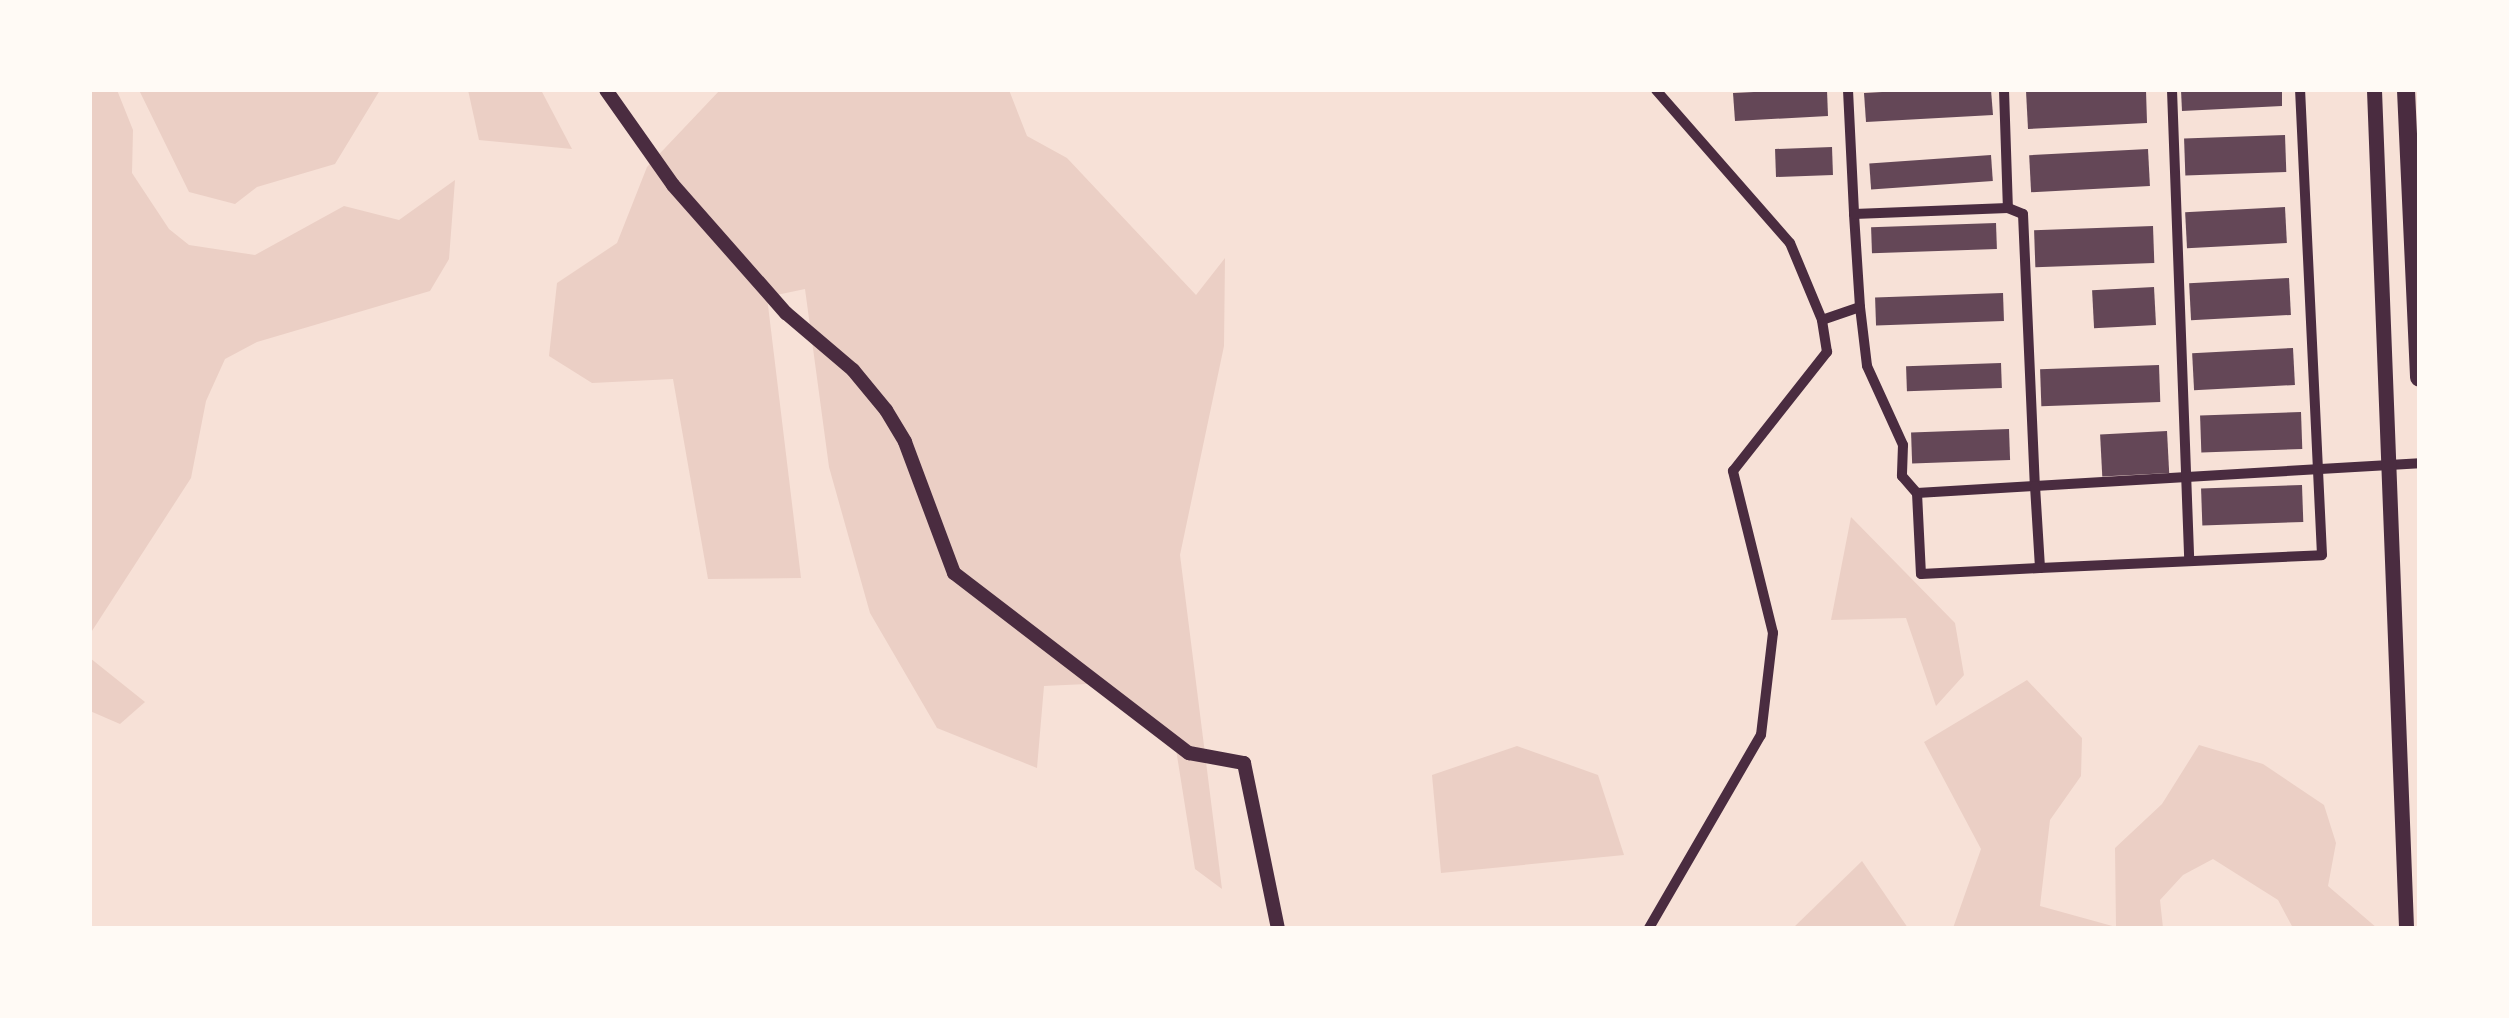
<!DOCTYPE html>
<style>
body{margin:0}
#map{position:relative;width:2509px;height:1018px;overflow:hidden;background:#f7e1d7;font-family:"Fira Sans Condensed",sans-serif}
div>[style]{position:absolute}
.green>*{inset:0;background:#ebcfc5}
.building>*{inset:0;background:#644757;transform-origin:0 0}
.minor>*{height:10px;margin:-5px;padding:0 5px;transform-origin:5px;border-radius:5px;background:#4a2c40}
.tertiary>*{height:14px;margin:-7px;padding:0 7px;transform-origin:7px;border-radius:7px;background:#4a2c40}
.secondary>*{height:15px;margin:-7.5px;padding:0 7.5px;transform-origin:7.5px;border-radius:7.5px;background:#4a2c40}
.primary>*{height:18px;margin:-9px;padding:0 9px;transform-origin:9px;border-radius:9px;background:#4a2c40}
span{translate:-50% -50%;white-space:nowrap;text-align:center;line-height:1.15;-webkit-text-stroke:8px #fffaf5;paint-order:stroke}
.frame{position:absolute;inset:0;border:92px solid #fffaf5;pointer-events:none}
</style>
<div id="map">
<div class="green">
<div style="clip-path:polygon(90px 90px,117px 90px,133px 130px,132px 173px,169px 229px,189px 245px,255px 255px,344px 206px,399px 220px,455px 180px,449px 259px,430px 291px,257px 342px,225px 359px,206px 401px,191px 478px,90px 634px)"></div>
<div style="clip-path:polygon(139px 90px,380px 90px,335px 164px,257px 187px,235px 204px,189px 192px)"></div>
<div style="clip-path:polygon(468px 90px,541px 90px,572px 149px,479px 140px)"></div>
<div style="clip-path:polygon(720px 90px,1009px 90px,1027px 136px,1067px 158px,1196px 295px,1225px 258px,1224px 346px,1180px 555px,1222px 889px,1195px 869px,1175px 743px,1108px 683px,1044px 686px,1037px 768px,937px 728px,870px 613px,829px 467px,805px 289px,767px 297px,801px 578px,708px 579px,673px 379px,592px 383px,549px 356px,557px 283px,617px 243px,647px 167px)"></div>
<div style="clip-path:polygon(1851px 517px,1955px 623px,1964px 675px,1936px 706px,1906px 618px,1831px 620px)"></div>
<div style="clip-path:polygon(90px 658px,145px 702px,120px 724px,90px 711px)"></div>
<div style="clip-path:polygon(2027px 680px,2082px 738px,2081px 776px,2050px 820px,2040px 906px,2116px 927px,2115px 848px,2162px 804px,2199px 745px,2263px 764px,2324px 805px,2336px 843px,2328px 886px,2377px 928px,2293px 928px,2278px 900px,2213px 859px,2183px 875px,2160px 900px,2163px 928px,1953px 928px,1981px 849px,1924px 742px)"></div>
<div style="clip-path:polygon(1517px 746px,1598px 775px,1624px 855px,1441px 873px,1432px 775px)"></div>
<div style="clip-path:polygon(1862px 861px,1908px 928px,1793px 928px)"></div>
</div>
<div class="building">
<div style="clip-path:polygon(1794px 90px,1827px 90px,1828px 116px,1735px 121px,1733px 93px)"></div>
<div style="clip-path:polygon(1918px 90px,1991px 90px,1993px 115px,1866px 122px,1864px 93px)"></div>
<div style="clip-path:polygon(2057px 90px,2146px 90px,2147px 123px,2028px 129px,2026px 91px)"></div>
<div style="clip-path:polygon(2181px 90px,2282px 90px,2282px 106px,2182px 111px)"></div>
<div style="left:2285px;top:135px;width:37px;height:101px;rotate:88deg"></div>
<div style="left:1832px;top:147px;width:28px;height:57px;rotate:88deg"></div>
<div style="left:2148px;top:149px;width:37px;height:119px;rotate:87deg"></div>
<div style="left:1991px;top:155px;width:26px;height:122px;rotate:86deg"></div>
<div style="left:2285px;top:207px;width:36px;height:100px;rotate:87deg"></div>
<div style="left:1996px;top:223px;width:26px;height:125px;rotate:88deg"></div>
<div style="left:2153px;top:226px;width:37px;height:119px;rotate:88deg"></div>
<div style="left:2289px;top:278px;width:37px;height:100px;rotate:87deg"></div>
<div style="left:2154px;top:287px;width:38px;height:62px;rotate:87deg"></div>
<div style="left:2003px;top:293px;width:28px;height:128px;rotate:88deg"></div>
<div style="left:2293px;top:348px;width:37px;height:101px;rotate:87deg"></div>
<div style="left:2001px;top:363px;width:25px;height:95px;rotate:88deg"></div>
<div style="left:2159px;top:365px;width:37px;height:119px;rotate:88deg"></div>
<div style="left:2301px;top:412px;width:37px;height:101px;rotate:88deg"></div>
<div style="left:2009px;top:429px;width:31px;height:98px;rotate:88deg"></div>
<div style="left:2167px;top:431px;width:42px;height:67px;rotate:87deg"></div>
<div style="left:2302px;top:485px;width:37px;height:101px;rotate:88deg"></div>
</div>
<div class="minor">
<div style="left:1656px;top:90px;width:203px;rotate:48.8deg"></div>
<div style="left:1790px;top:243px;width:83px;rotate:67.4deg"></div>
<div style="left:1848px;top:90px;width:124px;rotate:87.2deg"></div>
<div style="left:2004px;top:90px;width:118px;rotate:88.1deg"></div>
<div style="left:2008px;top:208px;width:16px;rotate:22deg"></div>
<div style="left:2023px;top:214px;width:272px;rotate:87.5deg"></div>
<div style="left:2035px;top:486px;width:385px;rotate:-3.4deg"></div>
<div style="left:2172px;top:90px;width:471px;rotate:87.9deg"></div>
<div style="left:1860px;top:307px;width:59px;rotate:83.2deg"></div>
<div style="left:1867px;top:366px;width:87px;rotate:65.5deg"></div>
<div style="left:1903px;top:445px;width:31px;rotate:92deg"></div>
<div style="left:1902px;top:476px;width:23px;rotate:49deg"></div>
<div style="left:1917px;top:493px;width:118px;rotate:-3.4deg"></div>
<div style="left:2035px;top:486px;width:82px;rotate:86.5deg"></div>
<div style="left:2040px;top:568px;width:282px;rotate:-2.6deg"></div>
<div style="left:2322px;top:555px;width:466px;rotate:-92.7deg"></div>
<div style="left:1917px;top:493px;width:81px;rotate:87.2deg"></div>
<div style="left:1921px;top:574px;width:119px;rotate:-2.9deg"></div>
<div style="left:1649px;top:928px;width:223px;rotate:-59.9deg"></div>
<div style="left:1761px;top:735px;width:103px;rotate:-83.3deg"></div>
<div style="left:1773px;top:633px;width:167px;rotate:-103.9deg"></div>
<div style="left:1733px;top:471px;width:152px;rotate:-51.7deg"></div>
<div style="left:1827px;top:352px;width:32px;rotate:-99deg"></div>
<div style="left:1822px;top:320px;width:40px;rotate:-18.9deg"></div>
<div style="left:1860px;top:307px;width:93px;rotate:-93.7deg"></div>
<div style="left:1854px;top:214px;width:154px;rotate:-2.2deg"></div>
</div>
<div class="tertiary">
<div style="left:606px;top:90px;width:116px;rotate:54.8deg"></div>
<div style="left:673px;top:185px;width:171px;rotate:48.6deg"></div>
<div style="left:786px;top:313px;width:88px;rotate:40.4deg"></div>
<div style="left:853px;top:370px;width:52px;rotate:50.5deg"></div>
<div style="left:886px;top:410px;width:37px;rotate:59deg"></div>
<div style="left:905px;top:442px;width:140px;rotate:69.5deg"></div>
<div style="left:954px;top:573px;width:296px;rotate:37.5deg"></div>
<div style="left:1189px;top:753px;width:56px;rotate:10.3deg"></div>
<div style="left:1244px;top:763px;width:168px;rotate:78.4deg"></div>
</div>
<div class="secondary">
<div style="left:2374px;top:90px;width:839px;rotate:87.81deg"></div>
</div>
<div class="primary">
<div style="left:2406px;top:90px;width:288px;rotate:87.4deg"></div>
</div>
<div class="frame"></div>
</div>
